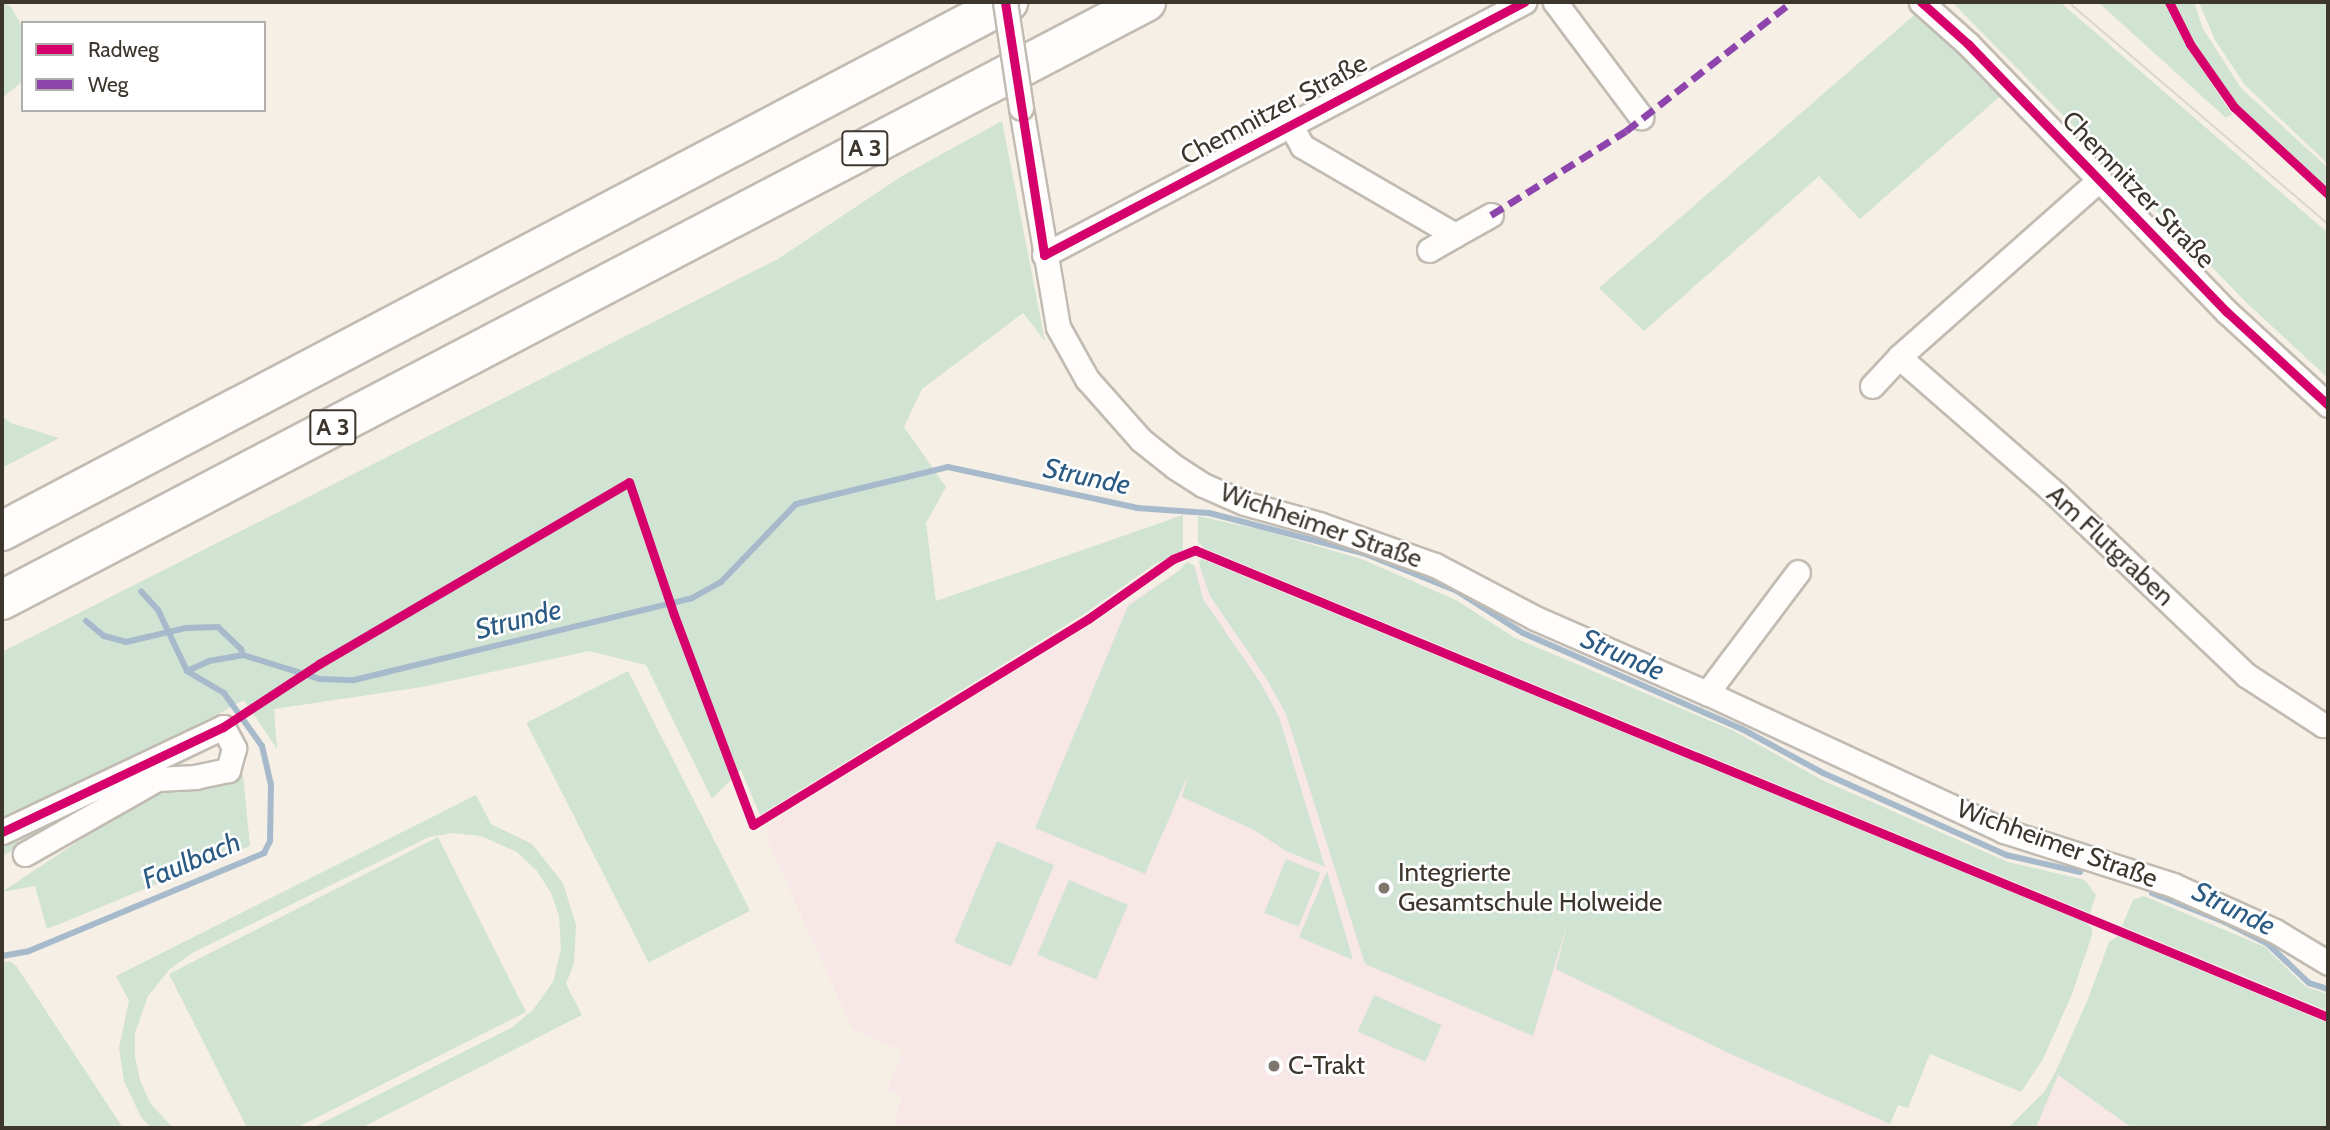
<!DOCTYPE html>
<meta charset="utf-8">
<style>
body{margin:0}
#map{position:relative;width:2330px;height:1130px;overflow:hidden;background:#f6efe5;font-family:Cabin,sans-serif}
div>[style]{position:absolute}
.education>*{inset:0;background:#f8e7e7}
.green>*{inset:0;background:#d1e3d2;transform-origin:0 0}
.stream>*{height:6px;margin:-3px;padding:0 3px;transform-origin:3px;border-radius:3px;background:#a7bacb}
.roads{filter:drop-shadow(2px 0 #c1bbb2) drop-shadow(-2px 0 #c1bbb2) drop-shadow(0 2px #c1bbb2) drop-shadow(0 -2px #c1bbb2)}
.minor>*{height:23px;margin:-11.5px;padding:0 11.5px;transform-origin:11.5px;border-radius:11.5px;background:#fefdfb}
.motorway>*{height:38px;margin:-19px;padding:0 19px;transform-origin:19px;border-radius:19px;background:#fefdfb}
.tram>*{height:2px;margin:-1px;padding:0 1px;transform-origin:1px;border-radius:1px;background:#d8d6d3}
.bridges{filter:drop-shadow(2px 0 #c1bbb2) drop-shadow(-2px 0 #c1bbb2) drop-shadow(0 2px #c1bbb2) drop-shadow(0 -2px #c1bbb2)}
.minor-bridge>*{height:23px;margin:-11.5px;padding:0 11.5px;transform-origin:11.5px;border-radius:11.5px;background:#fefdfb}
.quiet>*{height:7px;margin-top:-3.5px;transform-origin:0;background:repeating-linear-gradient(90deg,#8e44ad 0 14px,transparent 0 21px)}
.cycleway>*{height:9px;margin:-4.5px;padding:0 4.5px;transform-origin:4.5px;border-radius:4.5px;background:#d6006c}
.dots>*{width:19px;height:19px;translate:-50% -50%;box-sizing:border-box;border:4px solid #fff;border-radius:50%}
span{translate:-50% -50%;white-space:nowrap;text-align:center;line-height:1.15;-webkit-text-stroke:5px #fff;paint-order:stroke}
.shield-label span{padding:2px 5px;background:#fff;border:2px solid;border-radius:5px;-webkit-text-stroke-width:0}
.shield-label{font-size:24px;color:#3d362d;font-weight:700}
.street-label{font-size:26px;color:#3d362d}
.poi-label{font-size:26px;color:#3d362d}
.left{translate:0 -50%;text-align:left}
.water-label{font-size:28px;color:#2b5b83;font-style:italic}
.frame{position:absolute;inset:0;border:4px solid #3d362d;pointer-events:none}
.legend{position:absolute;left:21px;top:21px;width:245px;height:91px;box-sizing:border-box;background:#fff;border:2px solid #b1afab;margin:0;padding:9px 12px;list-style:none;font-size:21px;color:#3d362d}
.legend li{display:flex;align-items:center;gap:14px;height:35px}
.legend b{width:35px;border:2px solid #b1afab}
</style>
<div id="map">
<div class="education">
<div style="clip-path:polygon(1187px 562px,2092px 935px,2072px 994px,2043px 1059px,2021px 1092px,1930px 1054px,1908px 1108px,1898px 1105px,1890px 1124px,1895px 1128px,900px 1128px,894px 1118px,903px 1097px,887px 1090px,903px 1051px,853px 1030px,768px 842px,767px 829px,776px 819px,1180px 570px)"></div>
<div style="clip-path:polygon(2058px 1075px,2132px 1128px,2036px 1128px)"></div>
</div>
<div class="green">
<div style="clip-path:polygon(2px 2px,11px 7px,23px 28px,23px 81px,2px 98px)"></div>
<div style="clip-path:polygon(1958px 2px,2060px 2px,2328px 233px,2328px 378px,2250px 306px,1955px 5px)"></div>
<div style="clip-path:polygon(2098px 2px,2165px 2px,2187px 47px,2232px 114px,2226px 118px)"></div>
<div style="clip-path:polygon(2173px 2px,2194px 2px,2203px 29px,2241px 88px,2328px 168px,2328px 189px,2237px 104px,2194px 42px)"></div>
<div style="clip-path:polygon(2199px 2px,2328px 2px,2328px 164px,2245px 85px,2215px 40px)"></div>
<div style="clip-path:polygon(1920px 10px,2005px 92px,1860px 219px,1819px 176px,1644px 331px,1599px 288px)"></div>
<div style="clip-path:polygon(1002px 121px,1045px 341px,1023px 313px,922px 389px,904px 427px,946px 487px,926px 523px,936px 601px,1183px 515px,1183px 550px,1152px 566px,1084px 614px,760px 815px,741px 770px,712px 799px,646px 665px,589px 651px,422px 687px,274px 709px,277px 749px,244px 700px,211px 718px,218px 744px,129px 793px,2px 856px,2px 652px,778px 259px,902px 176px)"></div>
<div style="clip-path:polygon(2px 416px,11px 423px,59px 438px,2px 468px)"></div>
<div style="clip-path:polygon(1198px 516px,1266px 531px,1361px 559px,1456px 600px,1515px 638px,1734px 731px,1822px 780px,2008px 862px,2085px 880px,2096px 895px,2090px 913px,1204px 548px,1198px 542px)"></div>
<div style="clip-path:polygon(1202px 559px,2087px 923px,2092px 928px,2092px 935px,2072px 994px,2043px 1059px,2021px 1092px,1930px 1054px,1908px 1108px,1898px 1105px,1890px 1124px,1724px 1051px,1556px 969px,1568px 922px,1533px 1036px,1365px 964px,1286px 714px,1266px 678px,1210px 596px,1200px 567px,1199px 561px)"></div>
<div style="clip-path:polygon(1187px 562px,1194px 565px,1203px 599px,1260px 682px,1279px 717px,1325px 867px,1286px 851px,1254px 830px,1182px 797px,1188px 775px,1145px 874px,1035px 828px,1128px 606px,1180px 570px)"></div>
<div style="left:628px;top:671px;width:269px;height:114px;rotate:63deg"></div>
<div style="clip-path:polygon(243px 775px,250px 846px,47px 929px,35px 886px,2px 892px,161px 786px,220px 782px)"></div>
<div style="clip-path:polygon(476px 795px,491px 824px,532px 844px,563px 883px,576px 925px,574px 963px,566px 984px,582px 1015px,361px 1128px,312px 1128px,511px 1028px,533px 1010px,553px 982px,561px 949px,559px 916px,551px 893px,537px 871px,517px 852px,481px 836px,453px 833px,429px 837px,192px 953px,169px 970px,148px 996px,135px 1033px,135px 1057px,140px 1080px,150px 1103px,173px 1128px,151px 1128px,141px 1117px,124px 1081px,119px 1048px,129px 1001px,116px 976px)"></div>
<div style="clip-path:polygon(438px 837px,526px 1012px,296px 1128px,247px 1128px,169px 974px)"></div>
<div style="left:997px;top:841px;width:62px;height:110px;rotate:23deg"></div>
<div style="left:1286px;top:859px;width:37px;height:58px;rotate:22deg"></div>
<div style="clip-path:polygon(1327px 871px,1353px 960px,1299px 937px)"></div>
<div style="left:1069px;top:880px;width:64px;height:81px;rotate:23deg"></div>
<div style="clip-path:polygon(2144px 896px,2265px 947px,2306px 987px,2328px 994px,2328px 1011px,2122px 926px,2133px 900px)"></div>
<div style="clip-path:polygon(2118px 936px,2328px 1023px,2328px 1128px,2132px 1128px,2058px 1075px,2036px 1128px,2008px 1128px,2044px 1092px,2055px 1073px,2088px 999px,2109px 942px)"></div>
<div style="clip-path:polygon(10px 961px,17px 967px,123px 1128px,2px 1128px,2px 962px)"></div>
<div style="left:1374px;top:995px;width:74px;height:40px;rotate:24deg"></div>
</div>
<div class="stream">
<div style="left:86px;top:621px;width:23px;rotate:40deg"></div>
<div style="left:104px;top:636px;width:23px;rotate:15deg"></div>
<div style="left:126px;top:642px;width:62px;rotate:-13.1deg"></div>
<div style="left:186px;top:628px;width:32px;rotate:-2deg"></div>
<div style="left:218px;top:627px;width:32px;rotate:44deg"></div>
<div style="left:241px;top:649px;width:6px;rotate:72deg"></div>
<div style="left:243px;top:655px;width:81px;rotate:17.3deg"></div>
<div style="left:320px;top:679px;width:34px;rotate:2deg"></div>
<div style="left:354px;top:680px;width:348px;rotate:-13.6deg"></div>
<div style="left:692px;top:598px;width:33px;rotate:-29deg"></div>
<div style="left:721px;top:582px;width:108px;rotate:-46.1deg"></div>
<div style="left:796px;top:504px;width:156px;rotate:-13.7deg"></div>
<div style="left:948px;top:467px;width:193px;rotate:12.2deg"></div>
<div style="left:1137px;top:508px;width:72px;rotate:4deg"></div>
<div style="left:1209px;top:513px;width:159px;rotate:14.6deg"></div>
<div style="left:1363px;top:553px;width:101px;rotate:22deg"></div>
<div style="left:1457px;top:591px;width:78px;rotate:32.5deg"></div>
<div style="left:1523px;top:633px;width:239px;rotate:23.7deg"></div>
<div style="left:1742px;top:729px;width:92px;rotate:28.5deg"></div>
<div style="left:1823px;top:773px;width:201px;rotate:24.1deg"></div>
<div style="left:2006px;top:855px;width:76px;rotate:12.9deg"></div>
<div style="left:187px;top:671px;width:24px;rotate:-24deg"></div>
<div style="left:209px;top:661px;width:35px;rotate:-10deg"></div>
<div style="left:2152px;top:893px;width:79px;rotate:21.7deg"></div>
<div style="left:2225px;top:922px;width:48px;rotate:27.1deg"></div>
<div style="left:2268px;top:944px;width:57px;rotate:43.6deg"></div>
<div style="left:2309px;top:983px;width:20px;rotate:18deg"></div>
<div style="left:2px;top:956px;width:27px;rotate:-10deg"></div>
<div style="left:29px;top:951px;width:255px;rotate:-22.6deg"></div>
<div style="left:264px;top:853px;width:13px;rotate:-63deg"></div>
<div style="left:270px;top:841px;width:56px;rotate:-89deg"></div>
<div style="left:271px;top:785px;width:40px;rotate:-103deg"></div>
<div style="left:262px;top:746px;width:65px;rotate:-125.6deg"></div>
<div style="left:224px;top:693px;width:43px;rotate:-149.3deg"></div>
<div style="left:187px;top:671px;width:68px;rotate:-115.4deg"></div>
<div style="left:158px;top:610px;width:25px;rotate:-132deg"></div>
</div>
<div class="roads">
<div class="minor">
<div style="left:1555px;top:2px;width:144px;rotate:53.2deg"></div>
<div style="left:1921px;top:2px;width:63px;rotate:41.8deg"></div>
<div style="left:1968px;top:44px;width:373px;rotate:46deg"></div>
<div style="left:2227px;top:312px;width:137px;rotate:42.6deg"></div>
<div style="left:1021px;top:108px;width:222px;rotate:80.4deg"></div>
<div style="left:1058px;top:327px;width:60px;rotate:60.9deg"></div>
<div style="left:1087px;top:379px;width:81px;rotate:48.5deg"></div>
<div style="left:1141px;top:440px;width:43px;rotate:38.5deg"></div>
<div style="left:1175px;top:467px;width:33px;rotate:33deg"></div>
<div style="left:1203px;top:485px;width:45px;rotate:23.7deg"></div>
<div style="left:1244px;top:503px;width:78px;rotate:15.6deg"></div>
<div style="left:1319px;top:524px;width:123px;rotate:19.5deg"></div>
<div style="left:1435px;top:565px;width:113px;rotate:27.9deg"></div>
<div style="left:1535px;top:618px;width:188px;rotate:23.6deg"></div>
<div style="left:1707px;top:693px;width:327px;rotate:24.9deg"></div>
<div style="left:2004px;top:831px;width:177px;rotate:17.7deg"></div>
<div style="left:2173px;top:885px;width:112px;rotate:24.3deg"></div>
<div style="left:2275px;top:931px;width:62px;rotate:31.1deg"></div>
<div style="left:1290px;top:124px;width:25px;rotate:61deg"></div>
<div style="left:1302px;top:146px;width:177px;rotate:30.2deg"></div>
<div style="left:1455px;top:235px;width:41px;rotate:-29.1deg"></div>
<div style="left:2099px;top:180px;width:267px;rotate:138.5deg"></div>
<div style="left:1899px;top:357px;width:210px;rotate:41.1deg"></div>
<div style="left:2057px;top:495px;width:261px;rotate:43.6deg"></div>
<div style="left:2246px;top:675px;width:92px;rotate:33deg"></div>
<div style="left:2323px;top:725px;width:5px"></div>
<div style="left:1429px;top:250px;width:30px;rotate:-30deg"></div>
<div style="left:1044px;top:255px;width:543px;rotate:-27.79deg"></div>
<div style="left:1872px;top:386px;width:40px;rotate:-47deg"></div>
<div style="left:1707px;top:693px;width:151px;rotate:-53.1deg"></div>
<div style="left:2px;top:832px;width:245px;rotate:-25.4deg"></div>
<div style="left:223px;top:727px;width:24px;rotate:62deg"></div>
<div style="left:234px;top:748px;width:23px;rotate:105deg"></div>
<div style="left:228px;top:770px;width:33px;rotate:168deg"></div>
<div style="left:196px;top:777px;width:39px;rotate:177deg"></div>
<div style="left:157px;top:779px;width:152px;rotate:150.4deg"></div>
</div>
<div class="motorway">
<div style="left:2px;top:531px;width:1137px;rotate:-27.74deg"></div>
<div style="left:2px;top:600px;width:1291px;rotate:-27.6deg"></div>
</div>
</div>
<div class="tram">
<div style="left:2068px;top:2px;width:342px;rotate:40.5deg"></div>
</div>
<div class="bridges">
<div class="minor-bridge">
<div style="left:1005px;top:2px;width:107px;rotate:81.4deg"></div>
</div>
</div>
<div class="quiet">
<div style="left:1491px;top:215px;width:159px;rotate:-31.9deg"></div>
<div style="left:1626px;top:131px;width:210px;rotate:-37.9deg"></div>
</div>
<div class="cycleway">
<div style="left:1005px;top:2px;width:256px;rotate:81.2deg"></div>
<div style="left:1044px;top:255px;width:543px;rotate:-27.79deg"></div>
<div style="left:1921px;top:2px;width:63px;rotate:41.8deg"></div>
<div style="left:1968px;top:44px;width:373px;rotate:46deg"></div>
<div style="left:2227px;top:312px;width:137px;rotate:42.6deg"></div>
<div style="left:2169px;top:2px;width:47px;rotate:63.4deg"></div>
<div style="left:2190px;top:44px;width:77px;rotate:55.1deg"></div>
<div style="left:2234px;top:107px;width:128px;rotate:42.8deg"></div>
<div style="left:2px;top:832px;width:245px;rotate:-25.4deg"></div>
<div style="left:223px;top:727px;width:115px;rotate:-33.3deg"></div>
<div style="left:319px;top:664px;width:359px;rotate:-30.4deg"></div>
<div style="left:629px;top:482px;width:140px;rotate:71.3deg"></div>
<div style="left:674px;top:615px;width:224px;rotate:69.4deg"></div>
<div style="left:753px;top:825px;width:393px;rotate:-31.6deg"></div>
<div style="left:1088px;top:619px;width:104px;rotate:-35.2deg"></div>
<div style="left:1173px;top:559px;width:24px;rotate:-22deg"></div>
<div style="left:1195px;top:550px;width:1225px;rotate:22.4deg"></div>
</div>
<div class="dots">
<div style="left:1384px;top:888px;background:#7e776d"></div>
<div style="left:1274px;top:1066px;background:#7e776d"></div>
</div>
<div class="shield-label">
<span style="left:865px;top:148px">A 3</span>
<span style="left:333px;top:427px">A 3</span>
</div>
<div class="street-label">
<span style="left:1274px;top:110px;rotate:-28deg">Chemnitzer Straße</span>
<span style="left:2138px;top:190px;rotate:46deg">Chemnitzer Straße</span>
<span style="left:1321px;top:526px;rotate:19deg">Wichheimer Straße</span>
<span style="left:2110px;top:546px;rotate:43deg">Am Flutgraben</span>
<span style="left:2057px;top:844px;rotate:20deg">Wichheimer Straße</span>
</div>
<div class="poi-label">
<span class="left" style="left:1398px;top:888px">Integrierte<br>Gesamtschule Holweide</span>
<span class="left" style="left:1288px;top:1066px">C-Trakt</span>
</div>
<div class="water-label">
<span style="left:1087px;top:476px;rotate:12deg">Strunde</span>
<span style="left:518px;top:619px;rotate:-14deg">Strunde</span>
<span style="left:1623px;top:654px;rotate:24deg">Strunde</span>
<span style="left:191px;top:860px;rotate:-23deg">Faulbach</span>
<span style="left:2234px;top:908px;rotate:26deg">Strunde</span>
</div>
<div class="frame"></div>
<ul class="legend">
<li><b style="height:9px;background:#d6006c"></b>Radweg</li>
<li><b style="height:9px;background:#8e44ad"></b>Weg</li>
</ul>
</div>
